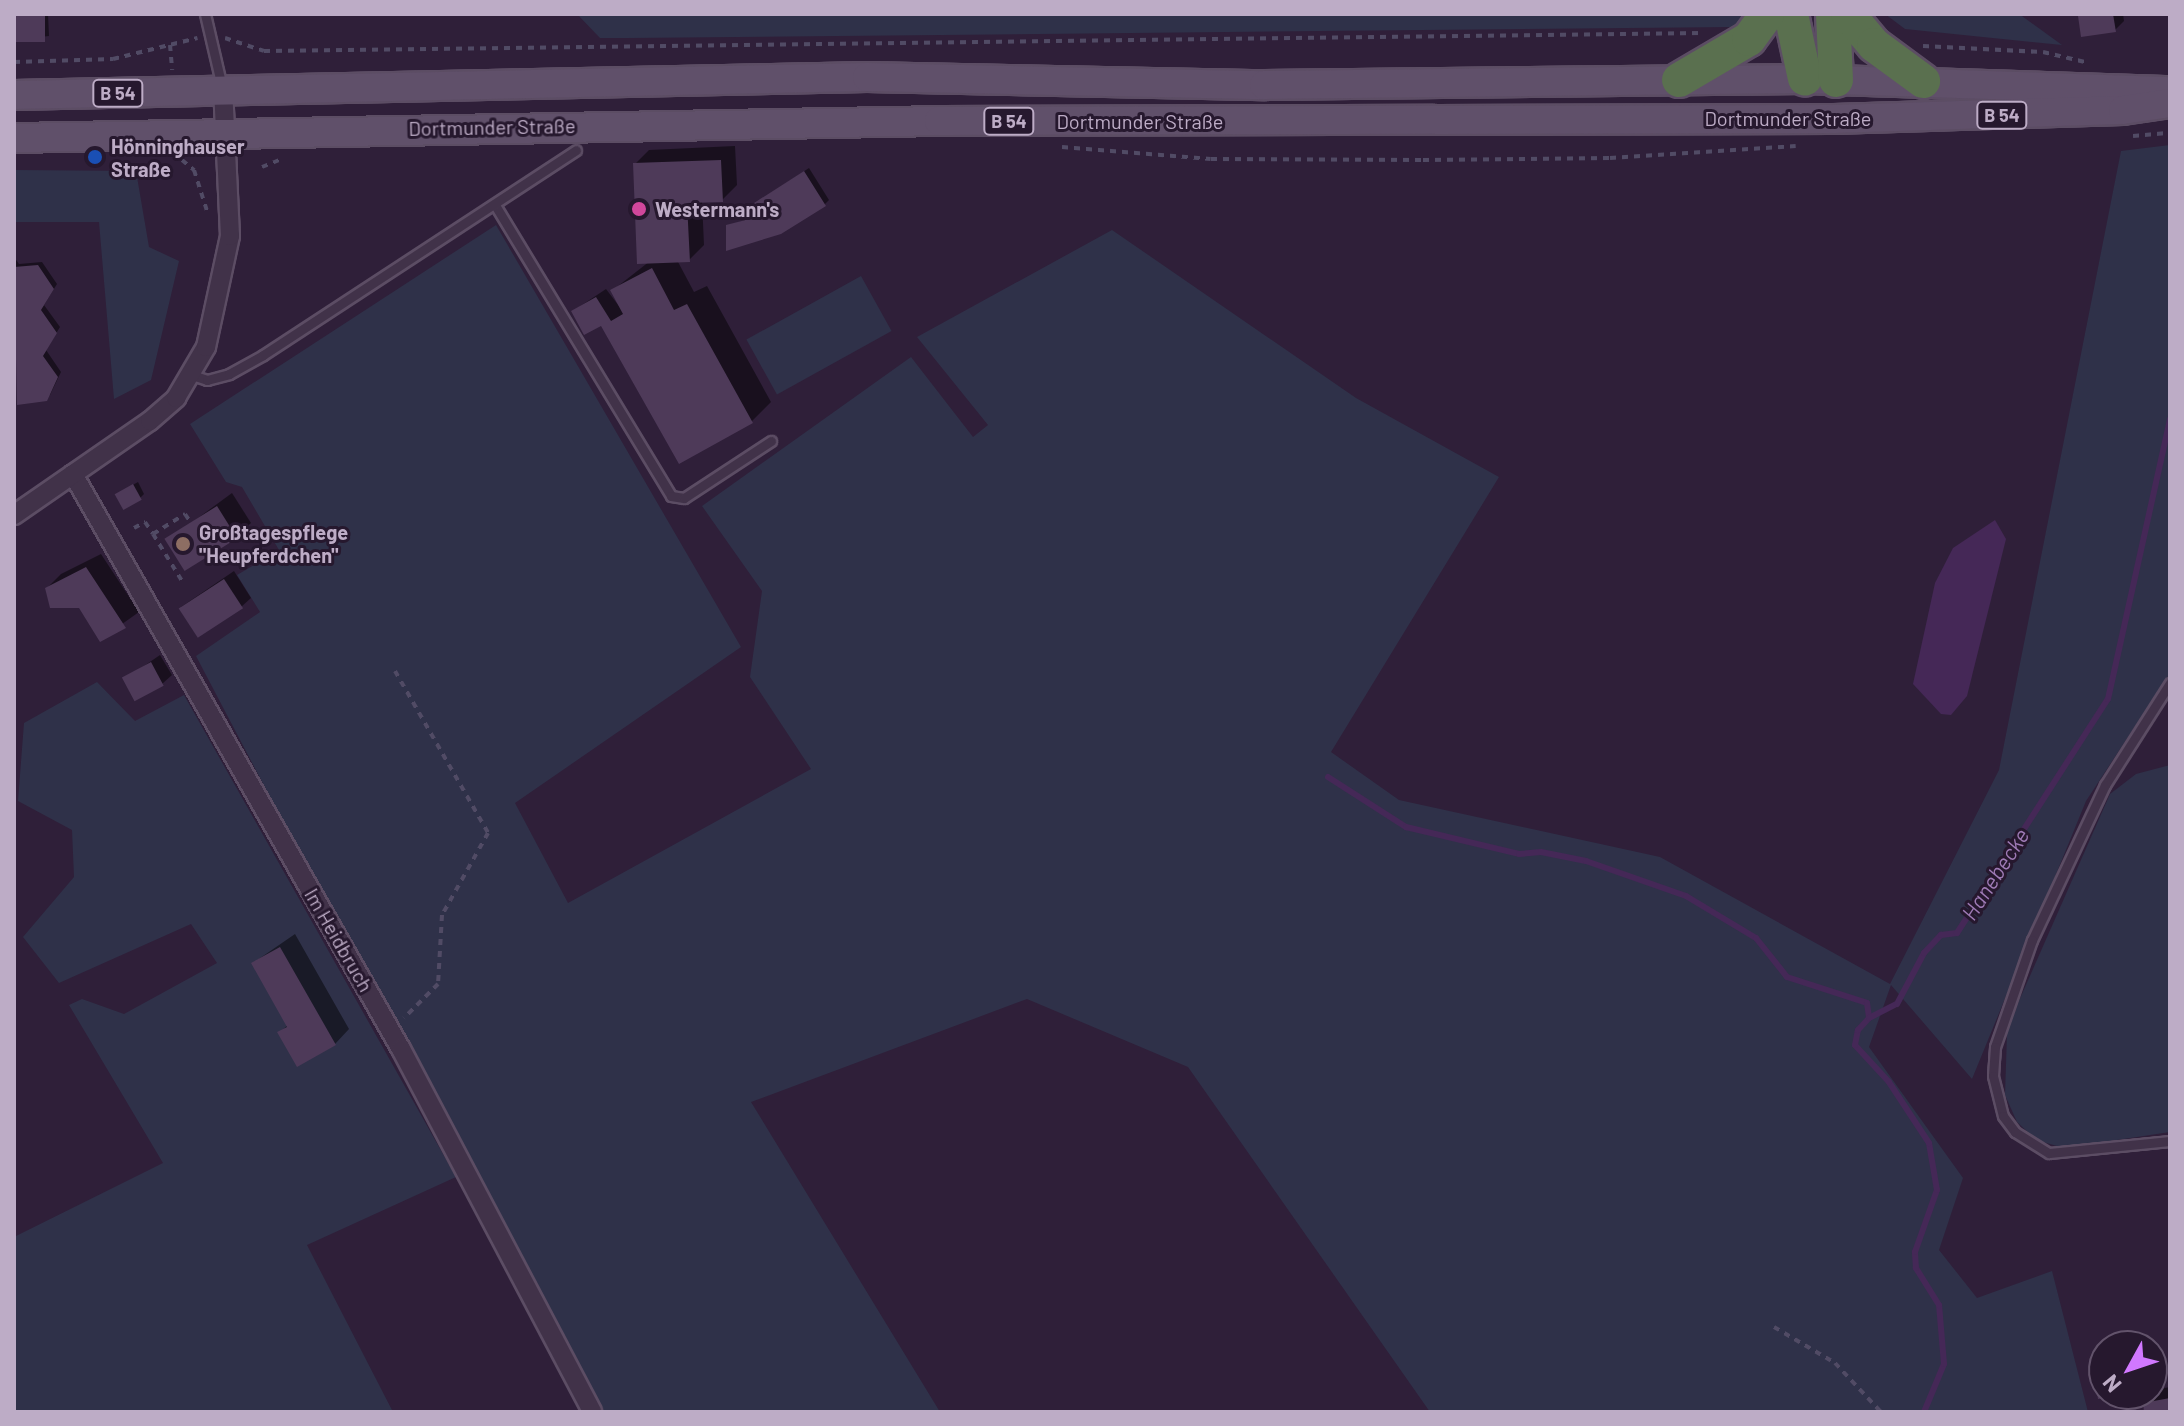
<!DOCTYPE html>
<meta charset="utf-8">
<style>
body{margin:0}
#map{position:relative;width:2184px;height:1426px;overflow:hidden;background:#2f1f39;font-family:Barlow,sans-serif}
div>[style]{position:absolute}
.green>*{inset:0;background:#2f3149;transform-origin:0 0}
.water>*{inset:0;background:#452857}
.shadow>*{inset:0;background:#0007}
.stream>*{height:6px;margin:-3px;padding:0 3px;transform-origin:3px;border-radius:3px;background:#452857}
.building>*{inset:0;background:#4e3a59;transform-origin:0 0}
.path>*{height:4px;margin-top:-2px;transform-origin:0;background:repeating-linear-gradient(90deg,#514b65 0 6px,transparent 0 12px)}
.roads{filter:drop-shadow(2px 0 #5c4d64) drop-shadow(-2px 0 #5c4d64) drop-shadow(0 2px #5c4d64) drop-shadow(0 -2px #5c4d64)}
.lane>*{height:9px;margin:-4.5px;padding:0 4.5px;transform-origin:4.5px;border-radius:4.5px;background:#413249}
.street>*{height:18px;margin:-9px;padding:0 9px;transform-origin:9px;border-radius:9px;background:#413249}
.primary>*{height:28px;margin:-14px;padding:0 14px;transform-origin:14px;border-radius:14px;background:#60506a}
.highway>*{height:34px;margin:-17px;padding:0 17px;transform-origin:17px;border-radius:17px;background:#5a704f}
.dots>*{width:22px;height:22px;translate:-50% -50%;box-sizing:border-box;border:4px solid #26182e;border-radius:50%}
span{translate:-50% -50%;white-space:nowrap;text-align:center;line-height:1.15;-webkit-text-stroke:6px #26182e;paint-order:stroke}
.shield-label span{padding:2px 6px;background:#26182e;border:2px solid;border-radius:6px;-webkit-text-stroke-width:0}
.shield-label{font-size:18px;color:#bdacc6;font-weight:700}
.street-label{font-size:20px;color:#bdacc6}
.poi-label{font-size:20px;color:#bdacc6;font-weight:700}
.left{translate:0 -50%;text-align:left}
.water-label{font-size:22px;color:#9e7ab5;font-style:italic}
.frame{position:absolute;inset:0;border:16px solid #bdacc6;pointer-events:none}
.north{position:absolute;left:2088px;top:1330px;width:80px;height:80px;box-sizing:border-box;background:#26182e;border:2px solid #62536b;border-radius:50%;rotate:230deg;font-size:22px;font-weight:700;line-height:32px;text-align:center;color:#bdacc6}
.north::after{content:'';display:block;margin:auto;width:28px;height:36px;background:#d178ff;clip-path:polygon(50% 0,100% 100%,50% 72%,0 100%)}
</style>
<div id="map">
<div class="green">
<div style="clip-path:polygon(577px 14px,1748px 14px,1734px 27px,629px 38px,600px 38px)"></div>
<div style="clip-path:polygon(1885px 14px,2019px 14px,2062px 45px,1905px 29px)"></div>
<div style="clip-path:polygon(2170px 145px,2170px 673px,2086px 801px,1972px 1079px,1891px 985px,1869px 1047px,1963px 1178px,1939px 1250px,1977px 1298px,2052px 1271px,2088px 1412px,1430px 1412px,1188px 1067px,1027px 999px,751px 1102px,940px 1412px,593px 1412px,196px 656px,260px 612px,237px 575px,279px 550px,242px 487px,226px 482px,190px 424px,496px 225px,741px 647px,515px 803px,568px 903px,811px 769px,750px 677px,762px 591px,702px 506px,911px 357px,973px 437px,988px 425px,917px 337px,1112px 230px,1356px 398px,1499px 477px,1331px 752px,1399px 800px,1660px 857px,1890px 984px,1999px 770px,2121px 151px)"></div>
<div style="clip-path:polygon(14px 170px,136px 171px,149px 247px,179px 261px,151px 380px,114px 399px,99px 222px,14px 222px)"></div>
<div style="left:861px;top:276px;width:63px;height:131px;rotate:61deg"></div>
<div style="clip-path:polygon(97px 682px,135px 721px,184px 695px,456px 1177px,307px 1245px,393px 1412px,14px 1412px,14px 1237px,163px 1163px,69px 1005px,82px 999px,124px 1014px,217px 963px,191px 924px,59px 983px,23px 937px,74px 877px,72px 830px,18px 801px,24px 723px)"></div>
<div style="clip-path:polygon(2170px 765px,2170px 1132px,2064px 1148px,2036px 1140px,2017px 1122px,2005px 1095px,2007px 1034px,2018px 1003px,2110px 794px,2136px 774px)"></div>
</div>
<div class="water">
<div style="clip-path:polygon(1995px 520px,2006px 539px,1967px 696px,1951px 715px,1941px 714px,1913px 684px,1935px 583px,1953px 548px)"></div>
</div>
<div class="shadow">
<div style="clip-path:polygon(14px 14px,48px 14px,49px 36px,14px 40px)"></div>
<div style="clip-path:polygon(2082px 14px,2123px 14px,2124px 21px,2115px 30px)"></div>
<div style="clip-path:polygon(735px 146px,737px 185px,722px 200px,702px 200px,704px 245px,689px 260px,677px 260px,694px 292px,707px 286px,771px 402px,752px 421px,680px 462px,604px 326px,573px 311px,606px 289px,625px 314px,613px 290px,650px 261px,635px 164px,649px 150px)"></div>
<div style="clip-path:polygon(809px 168px,829px 200px,825px 204px,728px 226px,762px 214px,760px 200px)"></div>
<div style="clip-path:polygon(14px 257px,19px 264px,42px 262px,57px 284px,44px 305px,60px 327px,46px 350px,61px 372px,50px 395px,18px 403px)"></div>
<div style="clip-path:polygon(138px 482px,144px 494px,140px 498px,122px 491px)"></div>
<div style="clip-path:polygon(232px 493px,251px 523px,236px 537px,168px 540px)"></div>
<div style="clip-path:polygon(101px 554px,139px 612px,101px 639px,81px 606px,47px 588px,61px 574px)"></div>
<div style="clip-path:polygon(234px 571px,251px 598px,241px 607px,181px 607px)"></div>
<div style="clip-path:polygon(160px 655px,172px 675px,162px 684px,125px 679px)"></div>
<div style="clip-path:polygon(295px 934px,349px 1029px,335px 1044px,280px 1032px,288px 1025px,253px 963px)"></div>
<div style="clip-path:polygon(2104px 1353px,2104px 1394px,2115px 1394px,2100px 1397px,2094px 1362px)"></div>
<div style="clip-path:polygon(2170px 1387px,2170px 1412px,2146px 1412px,2145px 1404px,2159px 1389px)"></div>
</div>
<div class="stream">
<div style="left:1328px;top:777px;width:93px;rotate:32.7deg"></div>
<div style="left:1406px;top:827px;width:116px;rotate:13.4deg"></div>
<div style="left:1519px;top:854px;width:22px;rotate:-5deg"></div>
<div style="left:1541px;top:852px;width:46px;rotate:11.3deg"></div>
<div style="left:1586px;top:861px;width:106px;rotate:19.3deg"></div>
<div style="left:1686px;top:896px;width:82px;rotate:31deg"></div>
<div style="left:1756px;top:938px;width:50px;rotate:51.5deg"></div>
<div style="left:1787px;top:977px;width:84px;rotate:18deg"></div>
<div style="left:1867px;top:1003px;width:15px;rotate:82deg"></div>
<div style="left:1924px;top:1412px;width:52px;rotate:-67.4deg"></div>
<div style="left:1944px;top:1364px;width:59px;rotate:-94.8deg"></div>
<div style="left:1939px;top:1305px;width:44px;rotate:-121.9deg"></div>
<div style="left:1916px;top:1268px;width:16px;rotate:-94deg"></div>
<div style="left:1915px;top:1252px;width:66px;rotate:-70.5deg"></div>
<div style="left:1937px;top:1190px;width:48px;rotate:-99.7deg"></div>
<div style="left:1929px;top:1143px;width:73px;rotate:-123.3deg"></div>
<div style="left:1889px;top:1082px;width:50px;rotate:-132.6deg"></div>
<div style="left:1855px;top:1045px;width:15px;rotate:-79deg"></div>
<div style="left:1858px;top:1030px;width:16px;rotate:-47deg"></div>
<div style="left:1869px;top:1018px;width:31px;rotate:-27deg"></div>
<div style="left:1897px;top:1004px;width:58px;rotate:-62.1deg"></div>
<div style="left:1924px;top:953px;width:25px;rotate:-47deg"></div>
<div style="left:1941px;top:935px;width:16px;rotate:-7deg"></div>
<div style="left:1957px;top:933px;width:278px;rotate:-57.2deg"></div>
<div style="left:2108px;top:699px;width:287px;rotate:-77.5deg"></div>
</div>
<div class="building">
<div style="left:14px;top:14px;width:31px;height:28px"></div>
<div style="clip-path:polygon(2113px 14px,2116px 32px,2081px 37px,2078px 16px)"></div>
<div style="clip-path:polygon(721px 160px,723px 202px,687px 203px,690px 262px,637px 264px,633px 163px)"></div>
<div style="clip-path:polygon(804px 171px,826px 206px,781px 234px,726px 251px,726px 225px,761px 216px,754px 203px)"></div>
<div style="clip-path:polygon(38px 265px,54px 289px,41px 310px,57px 333px,43px 356px,58px 377px,47px 401px,17px 405px,14px 267px)"></div>
<div style="clip-path:polygon(652px 268px,674px 310px,687px 304px,753px 423px,679px 464px,601px 326px,584px 335px,571px 311px,596px 297px,611px 321px,623px 314px,610px 290px)"></div>
<div style="left:133px;top:484px;width:18px;height:21px;rotate:61deg"></div>
<div style="left:217px;top:506px;width:38px;height:62px;rotate:58deg"></div>
<div style="clip-path:polygon(86px 567px,126px 628px,100px 642px,79px 608px,50px 608px,45px 588px)"></div>
<div style="left:224px;top:579px;width:35px;height:54px;rotate:57deg"></div>
<div style="left:151px;top:662px;width:27px;height:33px;rotate:62deg"></div>
<div style="clip-path:polygon(280px 947px,336px 1045px,297px 1067px,277px 1032px,287px 1027px,251px 963px)"></div>
<div style="clip-path:polygon(2104px 1359px,2104px 1394px,2118px 1396px,2098px 1399px,2092px 1361px)"></div>
<div style="clip-path:polygon(2170px 1398px,2170px 1412px,2144px 1412px,2143px 1403px)"></div>
</div>
<div class="path">
<div style="left:225px;top:38px;width:41px;rotate:18.4deg"></div>
<div style="left:264px;top:51px;width:1438px;rotate:-0.72deg"></div>
<div style="left:170px;top:45px;width:25px;rotate:85deg"></div>
<div style="left:1923px;top:46px;width:120px;rotate:2.9deg"></div>
<div style="left:2043px;top:52px;width:43px;rotate:13.4deg"></div>
<div style="left:14px;top:62px;width:99px;rotate:-1.7deg"></div>
<div style="left:113px;top:59px;width:87px;rotate:-14deg"></div>
<div style="left:2133px;top:136px;width:37px;rotate:-5deg"></div>
<div style="left:1062px;top:147px;width:149px;rotate:4.6deg"></div>
<div style="left:1211px;top:159px;width:212px;rotate:0.3deg"></div>
<div style="left:1423px;top:160px;width:187px;rotate:-0.6deg"></div>
<div style="left:1610px;top:158px;width:186px;rotate:-3.7deg"></div>
<div style="left:182px;top:160px;width:16px;rotate:40deg"></div>
<div style="left:194px;top:170px;width:43px;rotate:72.4deg"></div>
<div style="left:262px;top:167px;width:22px;rotate:-22deg"></div>
<div style="left:134px;top:528px;width:13px;rotate:-29deg"></div>
<div style="left:145px;top:522px;width:14px;rotate:56deg"></div>
<div style="left:153px;top:534px;width:38px;rotate:-32deg"></div>
<div style="left:185px;top:514px;width:11px;rotate:56deg"></div>
<div style="left:153px;top:534px;width:55px;rotate:58.3deg"></div>
<div style="left:395px;top:671px;width:187px;rotate:60.1deg"></div>
<div style="left:488px;top:833px;width:94px;rotate:119.3deg"></div>
<div style="left:442px;top:915px;width:69px;rotate:93.3deg"></div>
<div style="left:438px;top:984px;width:48px;rotate:135deg"></div>
<div style="left:1774px;top:1327px;width:71px;rotate:30.5deg"></div>
<div style="left:1835px;top:1363px;width:67px;rotate:46.8deg"></div>
</div>
<div class="roads">
<div class="lane">
<div style="left:205px;top:14px;width:75px;rotate:76.9deg"></div>
<div style="left:495px;top:205px;width:340px;rotate:58.8deg"></div>
<div style="left:671px;top:496px;width:13px;rotate:9deg"></div>
<div style="left:684px;top:498px;width:104px;rotate:-33.2deg"></div>
<div style="left:192px;top:375px;width:16px;rotate:18deg"></div>
<div style="left:207px;top:380px;width:23px;rotate:-15deg"></div>
<div style="left:229px;top:374px;width:39px;rotate:-29deg"></div>
<div style="left:263px;top:355px;width:374px;rotate:-33.2deg"></div>
<div style="left:2170px;top:683px;width:121px;rotate:122.5deg"></div>
<div style="left:2105px;top:785px;width:171px;rotate:115.2deg"></div>
<div style="left:2032px;top:940px;width:113px;rotate:109.1deg"></div>
<div style="left:1995px;top:1047px;width:29px;rotate:94deg"></div>
<div style="left:1993px;top:1076px;width:41px;rotate:76deg"></div>
<div style="left:2003px;top:1116px;width:20px;rotate:53deg"></div>
<div style="left:2015px;top:1132px;width:40px;rotate:32deg"></div>
<div style="left:2049px;top:1153px;width:122px;rotate:-5.7deg"></div>
</div>
<div class="street">
<div style="left:73px;top:474px;width:662px;rotate:60.3deg"></div>
<div style="left:401px;top:1049px;width:410px;rotate:62.2deg"></div>
<div style="left:14px;top:515px;width:165px;rotate:-34.7deg"></div>
<div style="left:150px;top:421px;width:35px;rotate:-41deg"></div>
<div style="left:176px;top:398px;width:59px;rotate:-59.5deg"></div>
<div style="left:206px;top:347px;width:114px;rotate:-77.8deg"></div>
<div style="left:230px;top:236px;width:146px;rotate:-92.7deg"></div>
</div>
<div class="primary">
<div style="left:14px;top:95px;width:853px;rotate:-1.21deg"></div>
<div style="left:867px;top:77px;width:397px;rotate:1.2deg"></div>
<div style="left:1264px;top:85px;width:541px;rotate:-0.64deg"></div>
<div style="left:1805px;top:79px;width:360px;rotate:1.9deg"></div>
<div style="left:14px;top:138px;width:925px;rotate:-1.05deg"></div>
<div style="left:939px;top:121px;width:895px;rotate:-0.13deg"></div>
<div style="left:1834px;top:119px;width:289px;rotate:-1.8deg"></div>
<div style="left:2123px;top:110px;width:48px;rotate:-8.5deg"></div>
</div>
<div class="highway">
<div style="left:1791px;top:14px;width:66px;rotate:77.8deg"></div>
<div style="left:1833px;top:14px;width:66px;rotate:87.4deg"></div>
<div style="left:1848px;top:14px;width:40px;rotate:50deg"></div>
<div style="left:1874px;top:45px;width:61px;rotate:36.3deg"></div>
<div style="left:1679px;top:80px;width:81px;rotate:-30.4deg"></div>
<div style="left:1749px;top:39px;width:31px;rotate:-54deg"></div>
</div>
</div>
<div class="dots">
<div style="left:95px;top:157px;background:#1a4fb4"></div>
<div style="left:639px;top:209px;background:#d1479c"></div>
<div style="left:183px;top:544px;background:#8d6e63"></div>
</div>
<div class="shield-label">
<span style="left:118px;top:93px">B 54</span>
<span style="left:2002px;top:115px">B 54</span>
<span style="left:1009px;top:121px">B 54</span>
</div>
<div class="street-label">
<span style="left:1788px;top:118px">Dortmunder Straße</span>
<span style="left:1140px;top:121px">Dortmunder Straße</span>
<span style="left:492px;top:127px;rotate:-1deg">Dortmunder Straße</span>
<span style="left:339px;top:940px;rotate:60deg">Im Heidbruch</span>
</div>
<div class="poi-label">
<span class="left" style="left:111px;top:158px">Hönninghauser<br>Straße</span>
<span class="left" style="left:655px;top:209px">Westermann's</span>
<span class="left" style="left:199px;top:544px">Großtagespflege<br>"Heupferdchen"</span>
</div>
<div class="water-label">
<span style="left:1995px;top:874px;rotate:-57deg">Hanebecke</span>
</div>
<div class="frame"></div>
<div class="north">N</div>
</div>
